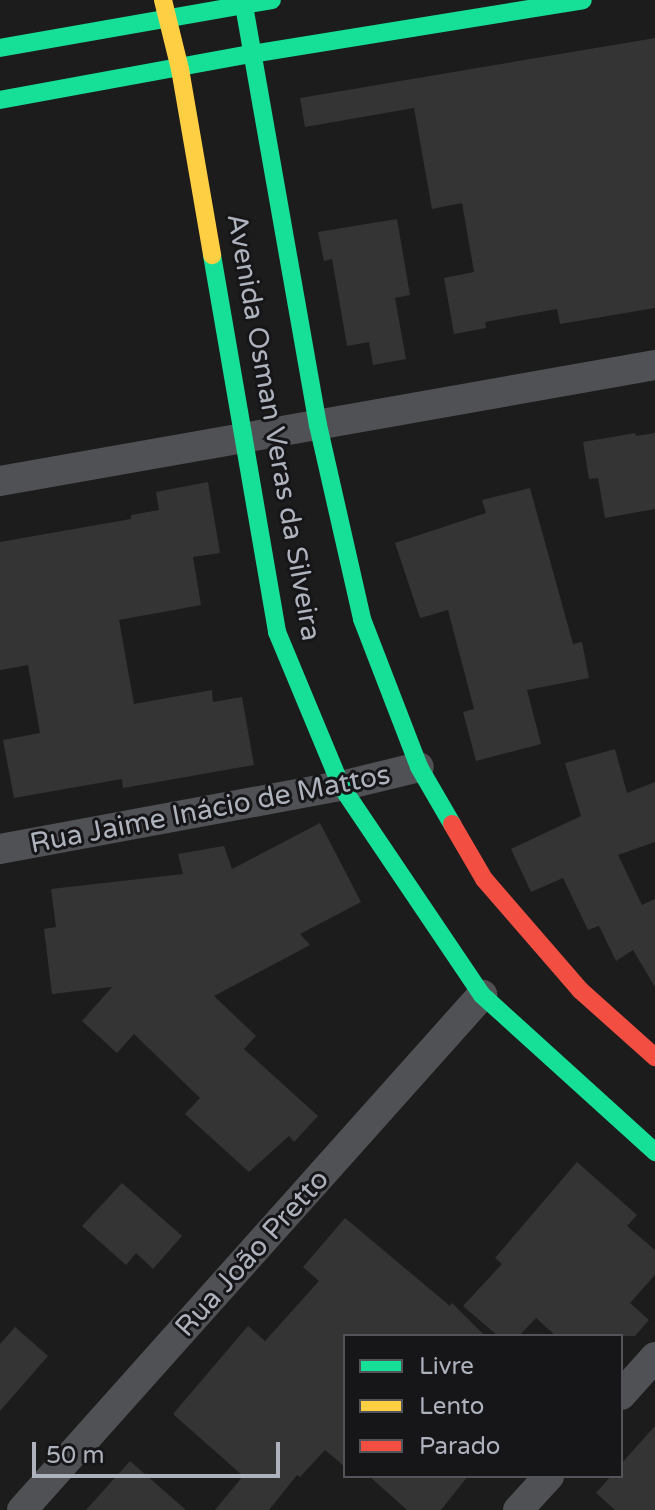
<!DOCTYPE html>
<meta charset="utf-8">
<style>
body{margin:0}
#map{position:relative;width:655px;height:1510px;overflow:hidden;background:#1c1c1c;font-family:"Varela Round",sans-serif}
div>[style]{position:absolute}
.building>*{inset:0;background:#343434}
.street>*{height:30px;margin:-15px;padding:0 15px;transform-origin:15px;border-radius:15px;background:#505155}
.fast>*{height:18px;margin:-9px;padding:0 9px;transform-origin:9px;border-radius:9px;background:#16e098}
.slow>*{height:18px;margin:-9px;padding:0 9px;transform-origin:9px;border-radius:9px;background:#ffcf43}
.jam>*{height:18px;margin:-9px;padding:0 9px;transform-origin:9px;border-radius:9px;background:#f24e42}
span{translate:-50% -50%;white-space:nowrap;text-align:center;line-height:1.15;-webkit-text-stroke:6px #161618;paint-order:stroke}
.street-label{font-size:28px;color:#adb2bd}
.legend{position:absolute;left:343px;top:1334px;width:280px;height:144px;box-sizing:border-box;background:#161618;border:2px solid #52545a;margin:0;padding:10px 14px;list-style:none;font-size:24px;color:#adb2bd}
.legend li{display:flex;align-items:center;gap:16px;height:40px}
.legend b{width:40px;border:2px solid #52545a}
.scale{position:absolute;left:32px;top:1442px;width:248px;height:36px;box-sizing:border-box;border:4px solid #adb2bd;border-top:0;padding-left:10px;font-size:24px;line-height:28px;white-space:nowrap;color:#adb2bd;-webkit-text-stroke:6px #161618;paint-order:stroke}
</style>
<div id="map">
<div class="building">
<div style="clip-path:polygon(655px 38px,655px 308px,560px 324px,557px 309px,485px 322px,486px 328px,454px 334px,444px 278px,474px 272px,462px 203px,432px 209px,414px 108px,305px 127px,300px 98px)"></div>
<div style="clip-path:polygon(397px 219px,410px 295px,395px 298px,406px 359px,373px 365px,369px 342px,347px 346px,332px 259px,324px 261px,318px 232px)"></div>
<div style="clip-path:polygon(635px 433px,636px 436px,655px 433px,655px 509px,605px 518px,598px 478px,589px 479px,583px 442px)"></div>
<div style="clip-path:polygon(208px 482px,220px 553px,193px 557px,201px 605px,119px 620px,134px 704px,212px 690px,213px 702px,242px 697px,254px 765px,123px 788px,122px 779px,14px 798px,3px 740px,40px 733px,28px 665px,0 670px,0 542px,131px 519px,131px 515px,159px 510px,156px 492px)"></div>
<div style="clip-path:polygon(530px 488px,573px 644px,582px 642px,589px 678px,527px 690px,541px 744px,476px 761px,463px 712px,474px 709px,448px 610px,420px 618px,395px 543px,486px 513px,482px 500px)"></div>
<div style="clip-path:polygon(615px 749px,627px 793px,655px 782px,655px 842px,618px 855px,642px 905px,655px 899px,655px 987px,633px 950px,616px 961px,599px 926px,588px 930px,563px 878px,531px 892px,511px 849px,581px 816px,565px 763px)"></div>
<div style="clip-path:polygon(320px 823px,361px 902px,300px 934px,310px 945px,214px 996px,256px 1036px,244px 1049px,318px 1116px,294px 1142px,289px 1136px,249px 1172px,185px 1114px,200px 1098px,134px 1034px,117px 1053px,82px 1021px,112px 987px,52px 994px,44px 929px,56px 927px,51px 889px,183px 874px,178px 854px,224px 846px,232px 869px)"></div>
<div style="clip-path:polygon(577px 1162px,637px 1215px,627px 1226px,655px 1250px,655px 1275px,630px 1303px,649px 1320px,635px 1336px,556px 1336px,536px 1318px,519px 1336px,498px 1336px,463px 1306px,502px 1264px,495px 1258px)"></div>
<div style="clip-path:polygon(122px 1183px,182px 1236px,153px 1269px,136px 1253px,126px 1265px,82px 1226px)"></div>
<div style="clip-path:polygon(345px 1218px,450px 1306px,452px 1303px,485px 1336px,345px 1336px,345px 1467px,325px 1450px,300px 1477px,297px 1475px,269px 1510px,215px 1510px,243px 1476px,173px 1414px,248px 1326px,265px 1341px,319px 1281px,303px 1267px)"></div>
<div style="clip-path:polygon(15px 1327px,48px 1356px,0 1411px,0 1344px)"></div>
<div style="clip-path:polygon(655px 1426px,655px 1510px,615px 1510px,596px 1493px,611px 1476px,621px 1476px,621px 1464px)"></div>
<div style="clip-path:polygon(130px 1461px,186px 1510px,86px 1510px)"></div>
<div style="clip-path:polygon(369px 1476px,468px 1476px,441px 1510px,407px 1510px)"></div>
</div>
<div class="street">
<div style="left:0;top:481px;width:665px;rotate:-10.04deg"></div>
<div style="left:0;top:849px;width:347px;rotate:-10.5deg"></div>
<div style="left:341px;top:786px;width:80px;rotate:-13.7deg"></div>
<div style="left:621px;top:1395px;width:51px;rotate:-48.2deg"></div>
<div style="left:22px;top:1510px;width:691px;rotate:-48.23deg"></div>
<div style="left:518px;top:1510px;width:46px;rotate:-47.6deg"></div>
</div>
<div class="fast">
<div style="left:243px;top:0;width:432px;rotate:80deg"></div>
<div style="left:318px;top:425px;width:199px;rotate:77.2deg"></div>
<div style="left:362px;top:619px;width:159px;rotate:68.9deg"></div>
<div style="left:419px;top:767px;width:66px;rotate:59.9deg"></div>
<div style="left:0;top:48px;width:276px;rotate:-10deg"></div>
<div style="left:0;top:100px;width:255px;rotate:-10.4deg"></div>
<div style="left:251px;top:54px;width:336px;rotate:-9.2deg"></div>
<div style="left:212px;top:255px;width:383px;rotate:80.2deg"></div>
<div style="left:277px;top:632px;width:167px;rotate:67.4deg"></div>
<div style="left:341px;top:786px;width:252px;rotate:56deg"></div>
<div style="left:482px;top:995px;width:234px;rotate:42.2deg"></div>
</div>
<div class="slow">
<div style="left:163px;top:0;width:71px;rotate:76.2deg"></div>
<div style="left:180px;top:69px;width:189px;rotate:80.2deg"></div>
</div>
<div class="jam">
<div style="left:452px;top:824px;width:64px;rotate:59.8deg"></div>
<div style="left:484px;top:879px;width:147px;rotate:49.1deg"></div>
<div style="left:580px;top:990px;width:101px;rotate:41.8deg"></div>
</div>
<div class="street-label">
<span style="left:274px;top:427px;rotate:80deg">Avenida Osman Veras da Silveira</span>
<span style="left:210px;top:809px;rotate:-11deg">Rua Jaime Inácio de Mattos</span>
<span style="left:252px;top:1253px;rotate:-48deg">Rua João Pretto</span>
</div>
<ul class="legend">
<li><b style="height:10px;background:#16e098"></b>Livre</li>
<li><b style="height:10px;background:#ffcf43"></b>Lento</li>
<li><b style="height:10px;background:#f24e42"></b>Parado</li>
</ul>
<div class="scale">50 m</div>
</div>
